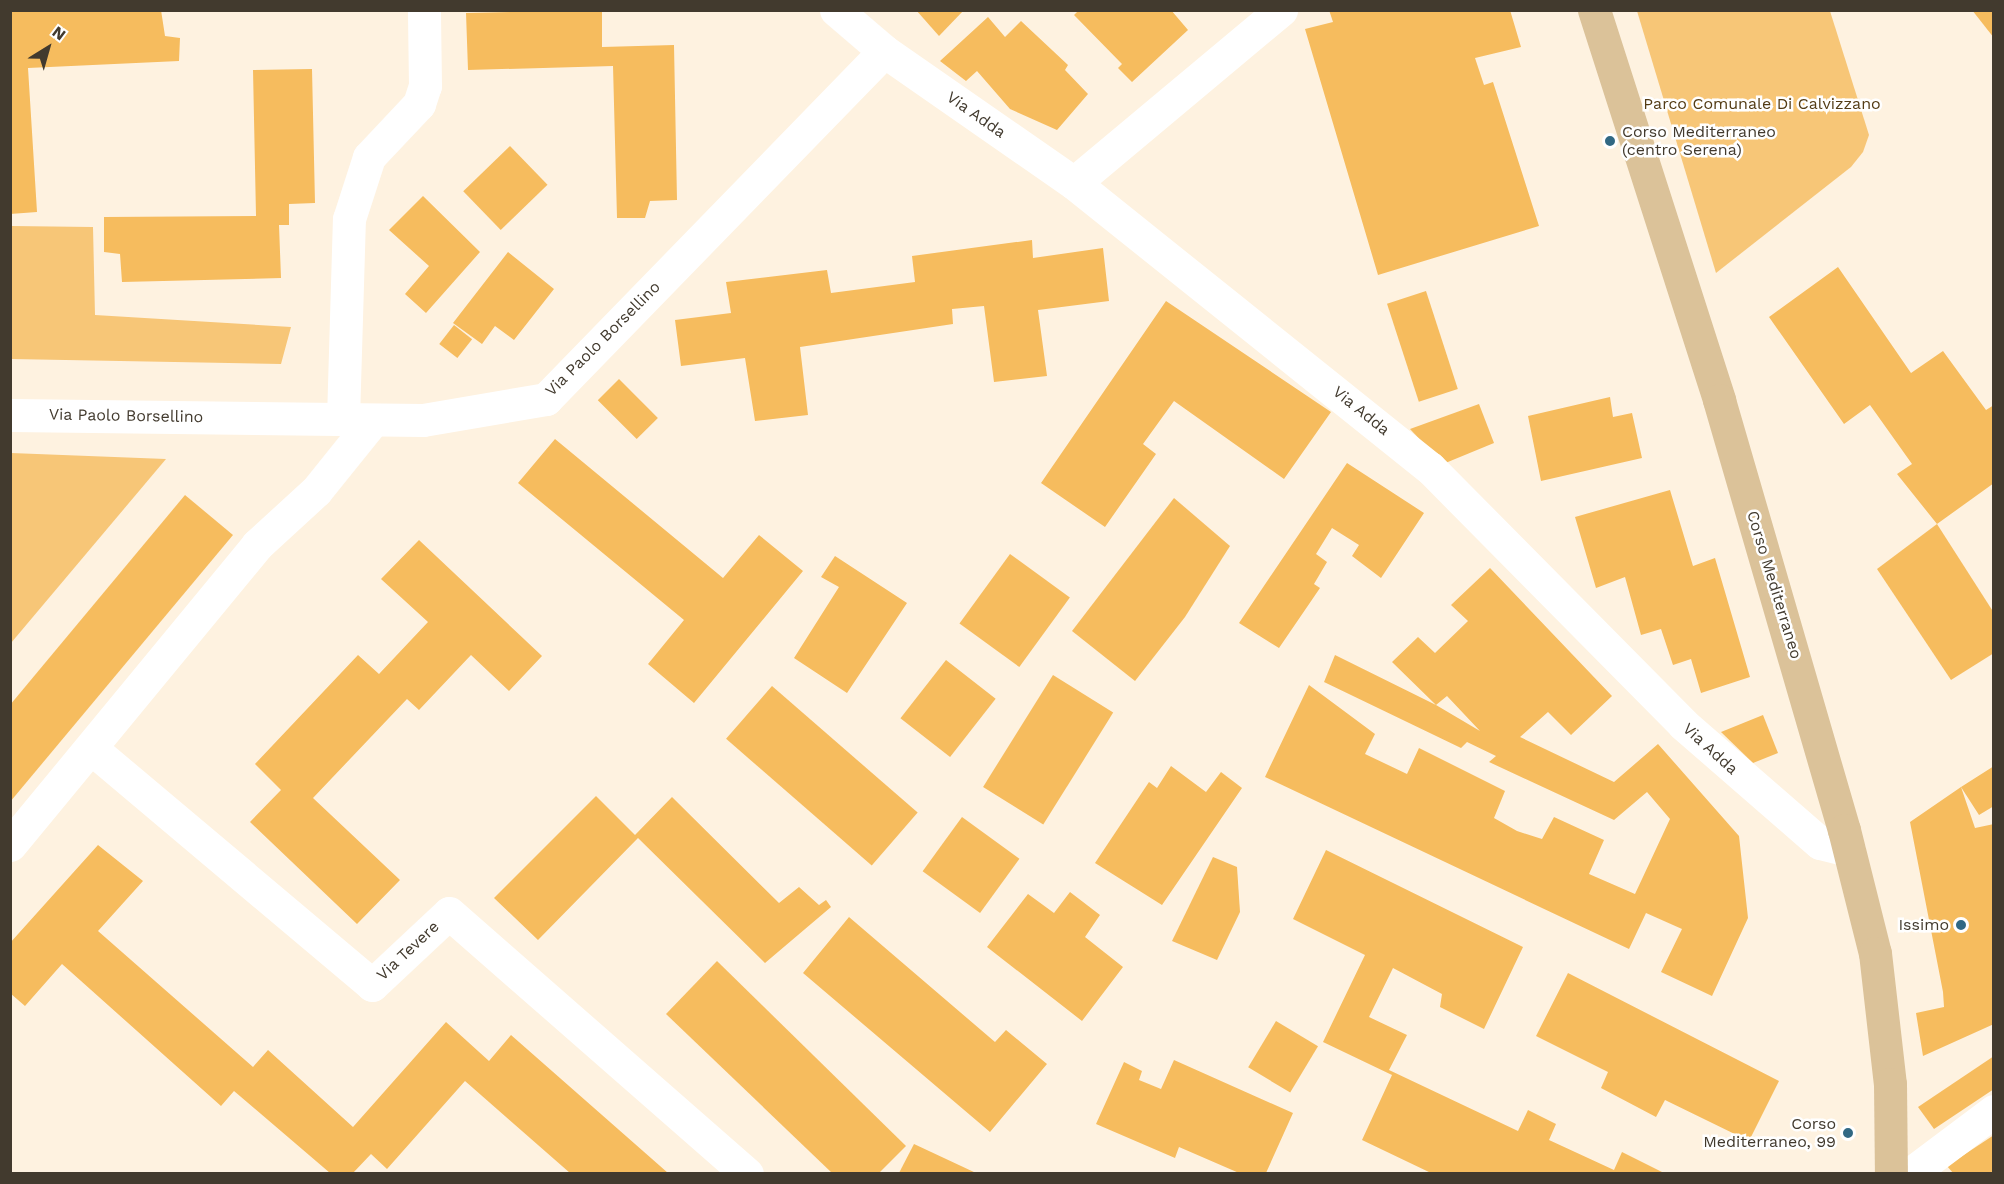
<!DOCTYPE html>
<style>
body{margin:0}
#map{position:relative;width:2004px;height:1184px;overflow:hidden;background:#fef2e0;font-family:"Work Sans",sans-serif}
div>[style]{position:absolute}
.green>*{inset:0;background:#f7c677}
.building>*{inset:0;background:#f6bc5e;transform-origin:0 0}
.minor>*{height:33px;margin:-16.5px;padding:0 16.5px;transform-origin:16.5px;border-radius:16.5px;background:#fff}
.major>*{height:33px;margin:-16.5px;padding:0 16.5px;transform-origin:16.5px;border-radius:16.5px;background:#dbc299}
.dots>*{width:16px;height:16px;translate:-50% -50%;box-sizing:border-box;border:3px solid #fff;border-radius:50%}
span{translate:-50% -50%;white-space:nowrap;text-align:center;line-height:1.15;-webkit-text-stroke:5px #fff;paint-order:stroke}
.park-label{font-size:16px;color:#533b14}
.street-label{font-size:16px;color:#423a2e}
.poi-label{font-size:16px;color:#423a2e}
.left{translate:0 -50%;text-align:left}
.right{translate:-100% -50%;text-align:right}
.frame{position:absolute;inset:0;border:12px solid #423a2e;pointer-events:none}
.north{position:absolute;left:18px;top:18px;width:60px;height:60px;-webkit-text-stroke:4px #fff;paint-order:stroke;rotate:37deg;font-size:16px;font-weight:700;line-height:24px;text-align:center;color:#423a2e}
.north::after{content:'';display:block;margin:auto;width:21px;height:27px;background:#423a2e;clip-path:polygon(50% 0,100% 100%,50% 72%,0 100%)}
</style>
<div id="map">
<div class="green">
<div style="clip-path:polygon(1637px 11px,1830px 11px,1869px 135px,1863px 152px,1851px 167px,1716px 273px)"></div>
<div style="clip-path:polygon(11px 226px,93px 227px,95px 315px,291px 327px,281px 364px,11px 359px)"></div>
<div style="clip-path:polygon(11px 453px,166px 459px,11px 643px,10px 453px)"></div>
</div>
<div class="building">
<div style="clip-path:polygon(10px 10px,161px 10px,165px 36px,180px 38px,179px 61px,28px 68px,37px 212px,10px 214px)"></div>
<div style="clip-path:polygon(602px 10px,602px 47px,674px 45px,677px 200px,650px 201px,645px 218px,617px 218px,613px 66px,468px 70px,466px 13px)"></div>
<div style="clip-path:polygon(916px 10px,964px 10px,939px 36px)"></div>
<div style="clip-path:polygon(1079px 10px,1171px 10px,1188px 30px,1132px 82px,1118px 68px,1122px 64px,1074px 15px)"></div>
<div style="clip-path:polygon(1329px 10px,1510px 10px,1521px 47px,1475px 58px,1484px 85px,1493px 82px,1539px 226px,1378px 275px,1305px 29px,1333px 22px)"></div>
<div style="clip-path:polygon(1972px 10px,1994px 10px,1994px 38px)"></div>
<div style="clip-path:polygon(988px 17px,1005px 37px,1021px 21px,1068px 65px,1065px 70px,1088px 94px,1057px 130px,1010px 109px,977px 71px,966px 81px,940px 61px)"></div>
<div style="clip-path:polygon(312px 69px,315px 203px,289px 204px,289px 225px,279px 225px,281px 278px,122px 282px,120px 254px,104px 252px,104px 217px,256px 216px,253px 70px)"></div>
<div style="left:510px;top:146px;width:54px;height:65px;rotate:46deg"></div>
<div style="clip-path:polygon(423px 196px,480px 252px,426px 313px,405px 294px,429px 266px,389px 230px)"></div>
<div style="clip-path:polygon(1032px 240px,1033px 258px,1103px 248px,1109px 301px,1038px 310px,1047px 376px,994px 382px,984px 306px,952px 309px,953px 324px,800px 347px,808px 415px,755px 421px,745px 358px,681px 366px,675px 320px,731px 313px,726px 282px,827px 270px,831px 293px,915px 282px,912px 256px)"></div>
<div style="clip-path:polygon(508px 252px,554px 289px,514px 340px,495px 326px,482px 344px,453px 323px)"></div>
<div style="clip-path:polygon(1838px 267px,1911px 373px,1943px 351px,1986px 410px,1994px 405px,1994px 483px,1937px 524px,1897px 474px,1912px 464px,1870px 405px,1844px 424px,1769px 317px)"></div>
<div style="left:1426px;top:291px;width:103px;height:41px;rotate:72deg"></div>
<div style="clip-path:polygon(1166px 301px,1331px 412px,1284px 479px,1174px 401px,1143px 444px,1156px 454px,1105px 527px,1041px 483px)"></div>
<div style="left:454px;top:325px;width:23px;height:24px;rotate:38deg"></div>
<div style="left:619px;top:379px;width:55px;height:30px;rotate:45deg"></div>
<div style="clip-path:polygon(1610px 397px,1613px 417px,1632px 413px,1642px 458px,1541px 481px,1528px 416px)"></div>
<div style="clip-path:polygon(1479px 404px,1494px 443px,1443px 464px,1410px 429px)"></div>
<div style="clip-path:polygon(555px 439px,723px 578px,759px 535px,803px 571px,694px 703px,648px 664px,684px 620px,518px 483px)"></div>
<div style="clip-path:polygon(1347px 463px,1424px 513px,1381px 578px,1352px 556px,1359px 545px,1332px 528px,1316px 554px,1327px 562px,1314px 584px,1320px 588px,1279px 648px,1239px 623px)"></div>
<div style="clip-path:polygon(1670px 490px,1693px 566px,1715px 558px,1750px 677px,1701px 693px,1691px 659px,1673px 665px,1661px 629px,1641px 635px,1625px 577px,1596px 588px,1575px 517px)"></div>
<div style="clip-path:polygon(185px 495px,233px 535px,10px 802px,10px 705px)"></div>
<div style="clip-path:polygon(1174px 498px,1230px 546px,1185px 617px,1135px 681px,1072px 631px)"></div>
<div style="clip-path:polygon(1937px 524px,1994px 613px,1994px 653px,1951px 680px,1877px 569px)"></div>
<div style="clip-path:polygon(419px 540px,542px 656px,509px 691px,471px 655px,419px 710px,407px 699px,313px 798px,400px 880px,357px 924px,250px 822px,281px 790px,255px 764px,358px 655px,379px 674px,428px 622px,381px 579px)"></div>
<div style="left:1010px;top:554px;width:74px;height:86px;rotate:36deg"></div>
<div style="clip-path:polygon(835px 556px,907px 603px,847px 693px,794px 658px,839px 587px,821px 577px)"></div>
<div style="clip-path:polygon(evenodd,1490px 568px,1612px 696px,1571px 735px,1548px 712px,1520px 737px,1614px 782px,1658px 744px,1739px 836px,1748px 918px,1712px 996px,1661px 972px,1682px 929px,1646px 913px,1629px 949px,1265px 777px,1309px 685px,1375px 734px,1365px 754px,1407px 774px,1419px 748px,1505px 791px,1494px 818px,1517px 831px,1542px 839px,1554px 817px,1604px 840px,1589px 874px,1635px 894px,1670px 819px,1647px 792px,1614px 820px,1489px 762px,1496px 756px,1467px 742px,1461px 748px,1324px 682px,1335px 655px,1436px 705px,1392px 662px,1418px 637px,1435px 653px,1468px 621px,1451px 605px,1490px 568px,1447px 696px,1480px 731px,1436px 705px,1447px 696px)"></div>
<div style="left:946px;top:660px;width:63px;height:74px;rotate:38deg"></div>
<div style="left:1053px;top:675px;width:71px;height:132px;rotate:32deg"></div>
<div style="left:772px;top:686px;width:193px;height:70px;rotate:41deg"></div>
<div style="clip-path:polygon(1763px 715px,1778px 753px,1753px 763px,1721px 732px)"></div>
<div style="clip-path:polygon(1171px 766px,1206px 792px,1221px 772px,1242px 788px,1162px 905px,1095px 863px,1149px 782px,1157px 788px)"></div>
<div style="clip-path:polygon(1994px 766px,1994px 806px,1979px 815px,1961px 787px,1975px 828px,1994px 824px,1994px 1024px,1923px 1056px,1916px 1013px,1944px 1007px,1943px 992px,1910px 822px,1961px 787px)"></div>
<div style="clip-path:polygon(596px 796px,635px 835px,672px 797px,779px 903px,799px 887px,819px 905px,826px 900px,831px 907px,765px 963px,638px 838px,538px 940px,494px 898px)"></div>
<div style="left:962px;top:817px;width:71px;height:67px;rotate:36deg"></div>
<div style="clip-path:polygon(98px 845px,143px 881px,98px 931px,253px 1067px,268px 1050px,353px 1127px,446px 1022px,489px 1061px,511px 1035px,668px 1173px,570px 1173px,465px 1081px,387px 1169px,371px 1154px,353px 1173px,330px 1173px,234px 1091px,221px 1106px,62px 964px,25px 1006px,10px 993px,10px 943px)"></div>
<div style="clip-path:polygon(1326px 850px,1523px 947px,1484px 1029px,1440px 1007px,1442px 994px,1393px 968px,1369px 1017px,1407px 1035px,1389px 1070px,1518px 1131px,1528px 1110px,1556px 1124px,1549px 1140px,1614px 1170px,1622px 1152px,1664px 1173px,1431px 1173px,1362px 1140px,1392px 1075px,1323px 1042px,1365px 955px,1293px 919px)"></div>
<div style="clip-path:polygon(1213px 857px,1237px 867px,1240px 912px,1217px 960px,1172px 941px)"></div>
<div style="clip-path:polygon(1070px 892px,1100px 915px,1085px 937px,1123px 967px,1082px 1021px,987px 947px,1028px 894px,1054px 913px)"></div>
<div style="clip-path:polygon(849px 917px,995px 1042px,1006px 1030px,1047px 1064px,990px 1132px,803px 973px)"></div>
<div style="clip-path:polygon(717px 961px,906px 1146px,879px 1173px,832px 1173px,666px 1014px)"></div>
<div style="clip-path:polygon(1568px 973px,1779px 1081px,1749px 1141px,1665px 1100px,1656px 1117px,1601px 1088px,1608px 1072px,1536px 1036px)"></div>
<div style="left:1276px;top:1021px;width:49px;height:54px;rotate:31deg"></div>
<div style="clip-path:polygon(1994px 1056px,1994px 1089px,1934px 1129px,1918px 1107px)"></div>
<div style="clip-path:polygon(1174px 1060px,1293px 1113px,1266px 1173px,1239px 1173px,1179px 1147px,1175px 1158px,1096px 1124px,1124px 1062px,1142px 1071px,1139px 1080px,1161px 1089px)"></div>
<div style="clip-path:polygon(1994px 1135px,1994px 1173px,1953px 1173px,1947px 1166px)"></div>
<div style="clip-path:polygon(914px 1144px,976px 1173px,899px 1173px)"></div>
</div>
<div class="minor">
<div style="left:836px;top:10px;width:63px;rotate:40.5deg"></div>
<div style="left:884px;top:51px;width:231px;rotate:34.8deg"></div>
<div style="left:1074px;top:183px;width:456px;rotate:38.7deg"></div>
<div style="left:1430px;top:468px;width:360px;rotate:45.3deg"></div>
<div style="left:1683px;top:724px;width:181px;rotate:41deg"></div>
<div style="left:1820px;top:843px;width:30px;rotate:14deg"></div>
<div style="left:1074px;top:183px;width:270px;rotate:-39.9deg"></div>
<div style="left:10px;top:415px;width:413px;rotate:0.7deg"></div>
<div style="left:423px;top:420px;width:125px;rotate:-9.7deg"></div>
<div style="left:546px;top:399px;width:485px;rotate:-45.8deg"></div>
<div style="left:343px;top:419px;width:200px;rotate:-88.3deg"></div>
<div style="left:349px;top:219px;width:65px;rotate:-72.1deg"></div>
<div style="left:369px;top:157px;width:73px;rotate:-46.7deg"></div>
<div style="left:419px;top:104px;width:19px;rotate:-72deg"></div>
<div style="left:425px;top:86px;width:76px;rotate:-90.8deg"></div>
<div style="left:92px;top:749px;width:366px;rotate:40.1deg"></div>
<div style="left:372px;top:985px;width:105px;rotate:-43.1deg"></div>
<div style="left:449px;top:913px;width:396px;rotate:41.2deg"></div>
<div style="left:10px;top:845px;width:389px;rotate:-50.5deg"></div>
<div style="left:257px;top:545px;width:80px;rotate:-42.5deg"></div>
<div style="left:316px;top:491px;width:91px;rotate:-51.2deg"></div>
<div style="left:1910px;top:1174px;width:105px;rotate:-36.9deg"></div>
</div>
<div class="major">
<div style="left:1594px;top:10px;width:410px;rotate:72.2deg"></div>
<div style="left:1719px;top:400px;width:448px;rotate:73.8deg"></div>
<div style="left:1844px;top:830px;width:127px;rotate:75.9deg"></div>
<div style="left:1875px;top:953px;width:132px;rotate:83.5deg"></div>
<div style="left:1890px;top:1084px;width:90px;rotate:89.4deg"></div>
</div>
<div class="dots">
<div style="left:1610px;top:141px;background:#316883"></div>
<div style="left:1961px;top:925px;background:#316883"></div>
<div style="left:1848px;top:1133px;background:#316883"></div>
</div>
<div class="park-label">
<span style="left:1762px;top:104px">Parco Comunale Di Calvizzano</span>
</div>
<div class="street-label">
<span style="left:976px;top:115px;rotate:35deg">Via Adda</span>
<span style="left:603px;top:339px;rotate:-45deg">Via Paolo Borsellino</span>
<span style="left:1361px;top:411px;rotate:39deg">Via Adda</span>
<span style="left:126px;top:416px;rotate:1deg">Via Paolo Borsellino</span>
<span style="left:1774px;top:585px;rotate:73deg">Corso Mediterraneo</span>
<span style="left:1710px;top:749px;rotate:42deg">Via Adda</span>
<span style="left:408px;top:951px;rotate:-43deg">Via Tevere</span>
</div>
<div class="poi-label">
<span class="left" style="left:1622px;top:141px">Corso Mediterraneo<br>(centro Serena)</span>
<span class="right" style="left:1949px;top:925px">Issimo</span>
<span class="right" style="left:1836px;top:1133px">Corso<br>Mediterraneo, 99</span>
</div>
<div class="frame"></div>
<div class="north">N</div>
</div>
